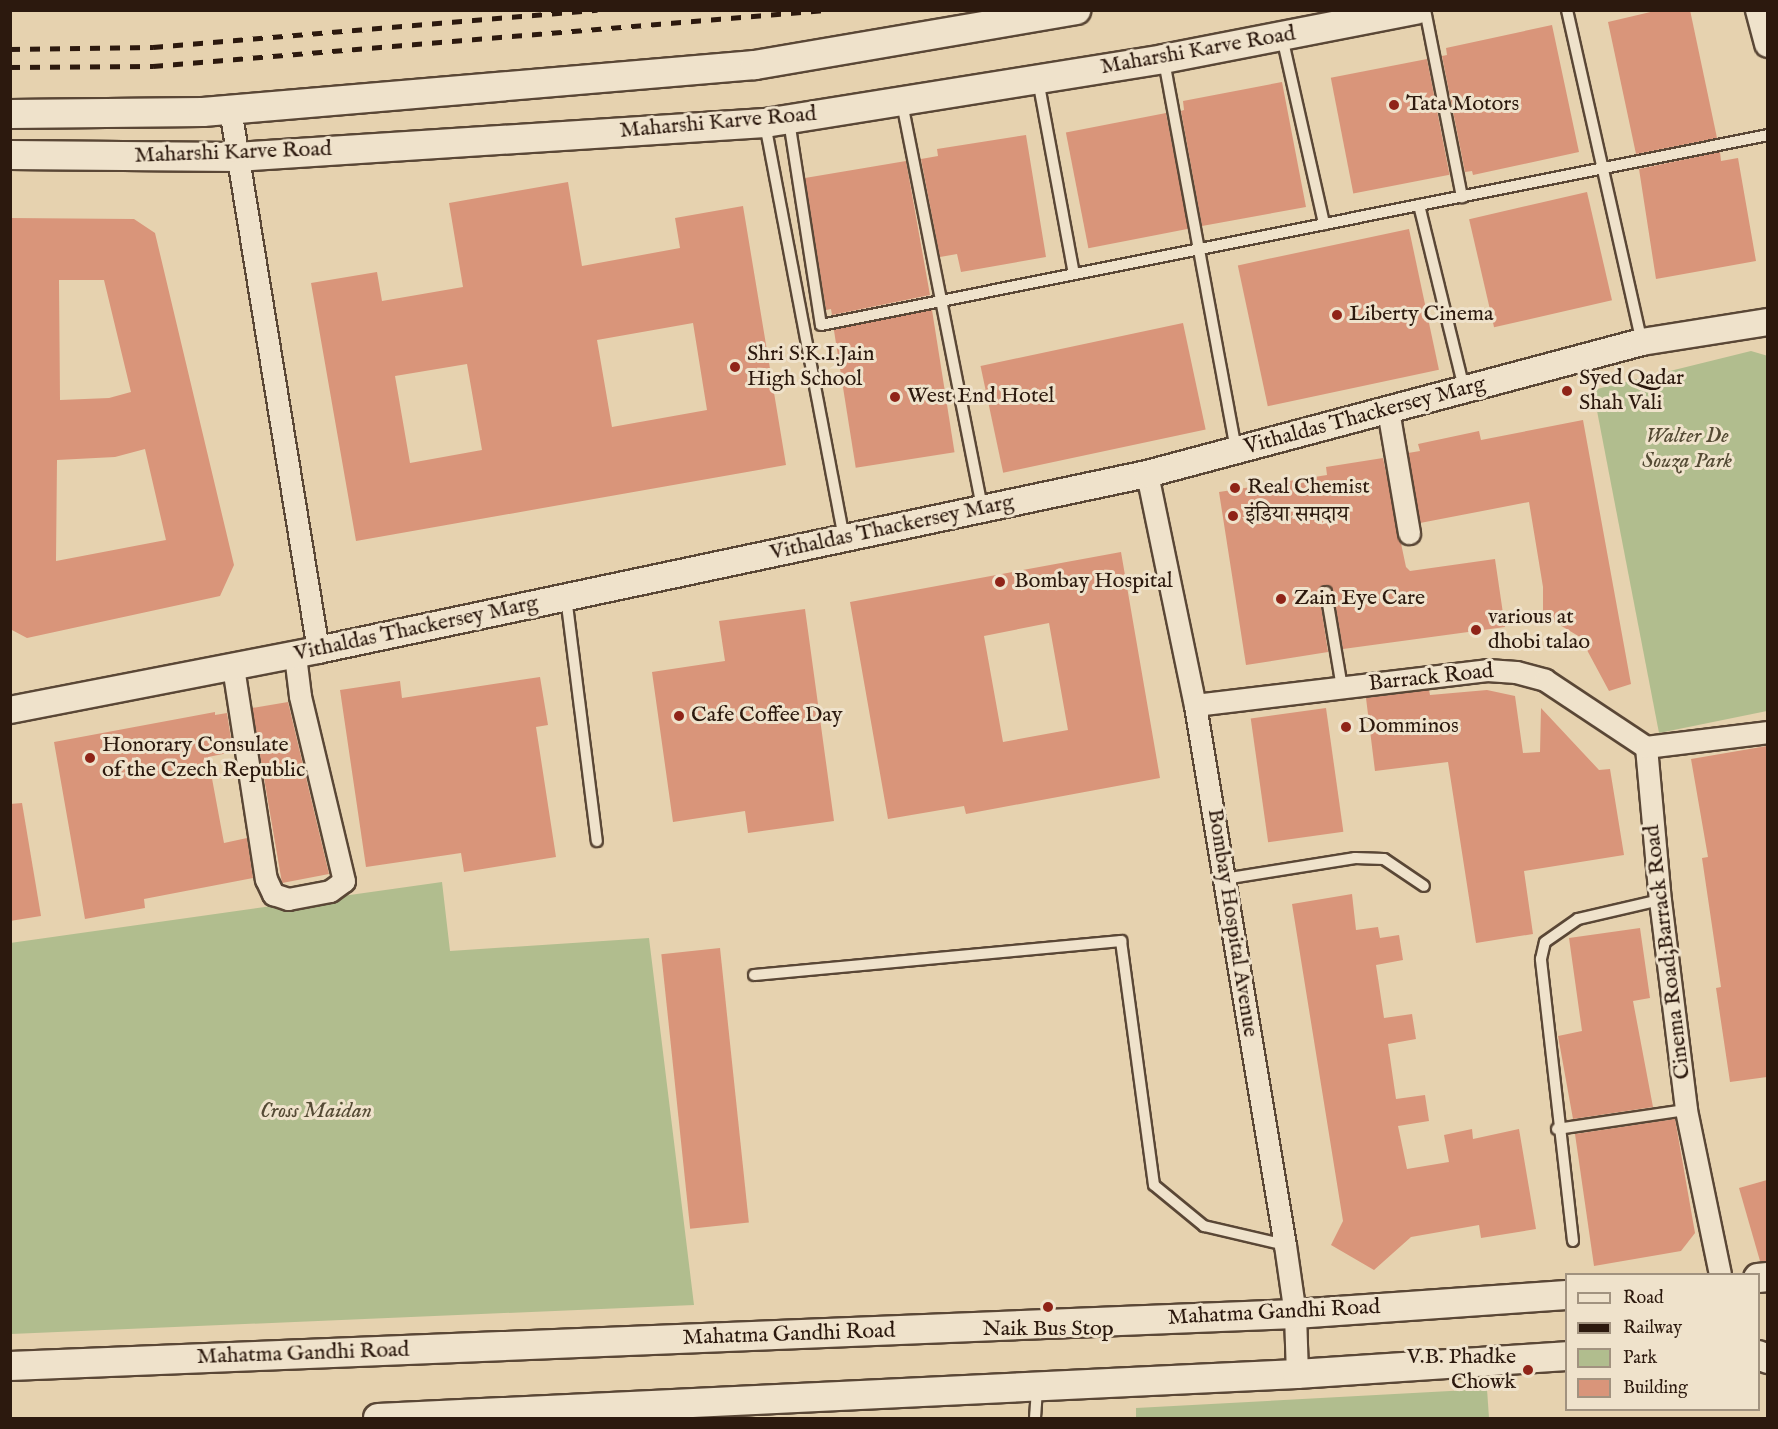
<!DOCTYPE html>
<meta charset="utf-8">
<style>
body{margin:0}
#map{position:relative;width:1778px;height:1429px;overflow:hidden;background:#e6d2af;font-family:"IM FELL English","Noto Serif Devanagari",serif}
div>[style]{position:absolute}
.green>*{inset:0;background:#b1bd8e}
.building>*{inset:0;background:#d9957a;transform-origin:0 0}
.roads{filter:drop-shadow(2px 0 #5a4736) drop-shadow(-2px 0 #5a4736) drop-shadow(0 2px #5a4736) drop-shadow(0 -2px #5a4736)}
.service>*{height:10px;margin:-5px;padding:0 5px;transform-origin:5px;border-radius:5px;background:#efe2cb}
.minor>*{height:21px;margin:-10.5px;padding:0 10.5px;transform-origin:10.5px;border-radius:10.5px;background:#efe2cb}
.tertiary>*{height:26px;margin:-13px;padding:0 13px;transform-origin:13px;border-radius:13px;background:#efe2cb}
.secondary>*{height:28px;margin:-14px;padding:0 14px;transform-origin:14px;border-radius:14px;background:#efe2cb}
.rail>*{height:4.5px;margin-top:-2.25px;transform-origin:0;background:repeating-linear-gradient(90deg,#2c190e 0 10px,transparent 0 20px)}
.dots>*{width:16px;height:16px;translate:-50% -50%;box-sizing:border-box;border:3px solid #efe2cb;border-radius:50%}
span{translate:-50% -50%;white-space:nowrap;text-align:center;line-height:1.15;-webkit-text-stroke:6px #efe2cb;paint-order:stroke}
.street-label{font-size:22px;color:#2c190e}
.poi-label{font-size:22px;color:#2c190e}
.left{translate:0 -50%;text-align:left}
.right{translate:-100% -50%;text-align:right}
.park-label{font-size:22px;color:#544a34;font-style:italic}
.frame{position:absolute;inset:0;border:12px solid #2c190e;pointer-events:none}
.legend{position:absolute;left:1565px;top:1273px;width:195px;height:138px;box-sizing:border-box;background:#efe2cb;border:2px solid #a1927f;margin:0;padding:8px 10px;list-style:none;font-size:18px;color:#2c190e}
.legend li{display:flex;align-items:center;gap:12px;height:30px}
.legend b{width:30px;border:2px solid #a1927f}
</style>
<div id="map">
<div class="green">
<div style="clip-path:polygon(1751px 351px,1768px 356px,1767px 711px,1659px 733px,1593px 390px)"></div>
<div style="clip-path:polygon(442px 882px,450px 951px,649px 938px,694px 1305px,11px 1334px,10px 943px)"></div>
<div style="clip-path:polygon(1487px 1389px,1489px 1418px,1136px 1418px,1136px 1408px)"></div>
</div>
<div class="building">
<div style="clip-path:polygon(1659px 10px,1690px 10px,1717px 138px,1636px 154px,1608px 22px)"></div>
<div style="clip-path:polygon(1552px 25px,1579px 152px,1473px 175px,1472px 171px,1465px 172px,1442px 56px,1447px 55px,1446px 48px)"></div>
<div style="left:1427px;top:59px;width:118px;height:98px;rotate:79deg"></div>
<div style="clip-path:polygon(1282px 82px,1306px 207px,1202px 226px,1181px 111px,1184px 110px,1183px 101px)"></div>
<div style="left:1166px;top:113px;width:118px;height:102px;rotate:79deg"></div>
<div style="clip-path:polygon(1026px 135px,1046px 257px,961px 272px,957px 254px,940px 257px,921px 159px,938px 156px,937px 149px)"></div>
<div style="clip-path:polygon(1720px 152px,1721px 161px,1738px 158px,1756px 261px,1656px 279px,1639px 169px)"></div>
<div style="clip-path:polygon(906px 161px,930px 295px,832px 315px,831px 309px,826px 310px,805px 178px)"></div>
<div style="clip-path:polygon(evenodd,568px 182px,582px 266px,680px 248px,675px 218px,743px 206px,786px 465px,356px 541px,311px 283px,377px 272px,382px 301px,463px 287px,449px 203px,568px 182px,693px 323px,707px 410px,612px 427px,597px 340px,693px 323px,568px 182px,467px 364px,482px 450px,410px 463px,395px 376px,467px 364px)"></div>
<div style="left:1587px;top:192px;width:111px;height:121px;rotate:77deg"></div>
<div style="clip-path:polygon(evenodd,10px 218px,134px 219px,155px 233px,234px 565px,220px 596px,27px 638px,10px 629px,10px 218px,59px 280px,104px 280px,131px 392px,109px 398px,60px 400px,59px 280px,10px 218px,145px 449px,166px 540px,56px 561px,57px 460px,115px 457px,145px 449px)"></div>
<div style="left:1409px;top:229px;width:144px;height:175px;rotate:78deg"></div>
<div style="left:932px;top:310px;width:144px;height:100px;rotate:81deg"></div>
<div style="left:1183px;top:323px;width:109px;height:207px;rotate:78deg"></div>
<div style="clip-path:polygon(1583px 420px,1631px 684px,1609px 691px,1580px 637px,1543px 615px,1543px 587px,1529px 502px,1420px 523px,1408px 453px,1420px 451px,1418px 444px,1479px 431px,1481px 440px)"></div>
<div style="clip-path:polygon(1383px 458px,1406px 567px,1410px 571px,1495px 559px,1505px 627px,1343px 649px,1333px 591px,1325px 585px,1319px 593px,1328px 652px,1246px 665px,1219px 492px,1327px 475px,1326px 467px)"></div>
<div style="clip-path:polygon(evenodd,1121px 552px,1160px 778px,966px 814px,964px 806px,888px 819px,850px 602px,1121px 552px,1049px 623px,1068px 730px,1003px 742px,984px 636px,1049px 623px)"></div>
<div style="clip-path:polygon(805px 609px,834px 821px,748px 833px,745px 811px,673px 822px,652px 672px,725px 661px,719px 621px)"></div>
<div style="clip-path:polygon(540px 677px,548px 725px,536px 727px,556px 857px,464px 872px,461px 853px,366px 867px,340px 690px,400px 681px,402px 698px)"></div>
<div style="clip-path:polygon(1429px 690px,1430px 695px,1487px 690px,1515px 696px,1523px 753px,1540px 752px,1541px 708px,1599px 770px,1610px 769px,1624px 855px,1524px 871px,1533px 934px,1476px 943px,1448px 762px,1375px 771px,1366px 698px)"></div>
<div style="clip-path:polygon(288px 702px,329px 874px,282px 883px,252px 708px)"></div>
<div style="left:1326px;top:708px;width:125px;height:76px;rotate:82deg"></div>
<div style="clip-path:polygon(215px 712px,215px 715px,227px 713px,233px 752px,208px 757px,224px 843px,247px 838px,253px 878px,144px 899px,145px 908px,85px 919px,54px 742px)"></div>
<div style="clip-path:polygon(1767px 746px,1767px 1077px,1730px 1082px,1716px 988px,1721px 987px,1702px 858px,1708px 857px,1691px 759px)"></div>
<div style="clip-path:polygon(22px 803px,41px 916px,10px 921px,10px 804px)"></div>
<div style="clip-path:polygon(1352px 894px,1356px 930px,1378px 927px,1380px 938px,1399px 935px,1403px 960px,1376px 965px,1384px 1018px,1412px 1014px,1416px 1039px,1388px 1044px,1396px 1099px,1425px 1095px,1429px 1121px,1398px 1126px,1407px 1169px,1449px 1162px,1444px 1135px,1472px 1129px,1473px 1139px,1519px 1129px,1536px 1229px,1481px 1238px,1479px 1225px,1411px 1237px,1374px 1270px,1331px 1245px,1343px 1221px,1292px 904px)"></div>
<div style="clip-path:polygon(1640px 928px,1650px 998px,1633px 1001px,1653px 1107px,1573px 1119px,1558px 1036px,1582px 1031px,1569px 938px)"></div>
<div style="left:720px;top:948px;width:276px;height:59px;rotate:84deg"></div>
<div style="clip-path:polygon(1675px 1119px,1695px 1233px,1681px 1251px,1594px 1266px,1575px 1134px)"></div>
<div style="clip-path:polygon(1767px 1180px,1767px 1261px,1760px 1261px,1739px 1188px)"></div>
</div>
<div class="roads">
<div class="service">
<div style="left:1425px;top:10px;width:191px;rotate:78.8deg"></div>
<div style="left:1567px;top:10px;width:340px;rotate:77.3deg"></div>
<div style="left:1282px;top:37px;width:192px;rotate:77.3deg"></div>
<div style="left:1164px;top:61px;width:396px;rotate:79.5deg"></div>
<div style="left:1038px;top:80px;width:197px;rotate:79.5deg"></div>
<div style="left:902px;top:103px;width:413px;rotate:78.8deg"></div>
<div style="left:789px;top:121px;width:206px;rotate:81.1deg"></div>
<div style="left:821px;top:325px;width:966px;rotate:-11.34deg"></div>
<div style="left:765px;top:124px;width:421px;rotate:79.2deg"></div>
<div style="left:1419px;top:205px;width:188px;rotate:76.2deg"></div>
<div style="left:1326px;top:592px;width:97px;rotate:80.5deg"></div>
<div style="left:566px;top:597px;width:246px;rotate:82.8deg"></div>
<div style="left:1224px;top:879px;width:133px;rotate:-9.1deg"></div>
<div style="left:1355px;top:858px;width:29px;rotate:2deg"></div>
<div style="left:1384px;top:859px;width:48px;rotate:34deg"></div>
<div style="left:754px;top:975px;width:369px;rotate:-5.3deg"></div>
<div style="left:1121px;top:941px;width:246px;rotate:82.3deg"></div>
<div style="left:1154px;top:1185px;width:65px;rotate:39.4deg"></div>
<div style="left:1204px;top:1226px;width:83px;rotate:13.2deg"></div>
<div style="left:1557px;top:1129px;width:130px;rotate:-8.4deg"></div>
<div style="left:1573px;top:1241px;width:284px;rotate:-96.5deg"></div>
<div style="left:1541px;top:959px;width:17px;rotate:-77deg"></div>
<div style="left:1545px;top:942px;width:40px;rotate:-34.9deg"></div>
<div style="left:1578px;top:919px;width:84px;rotate:-13deg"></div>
<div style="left:1035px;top:1418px;width:31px;rotate:-86deg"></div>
</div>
<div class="minor">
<div style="left:230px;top:109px;width:548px;rotate:80.76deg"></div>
<div style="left:1388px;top:410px;width:125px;rotate:80.3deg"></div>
<div style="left:1147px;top:474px;width:236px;rotate:78.3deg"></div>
<div style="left:1195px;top:705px;width:547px;rotate:80.54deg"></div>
<div style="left:1285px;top:1245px;width:70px;rotate:81.8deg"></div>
<div style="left:1295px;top:1314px;width:60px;rotate:88.1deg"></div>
<div style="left:233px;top:667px;width:215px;rotate:81.2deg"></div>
<div style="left:266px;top:879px;width:17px;rotate:65deg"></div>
<div style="left:273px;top:894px;width:16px;rotate:18deg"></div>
<div style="left:288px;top:899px;width:43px;rotate:-10.8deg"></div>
<div style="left:330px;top:891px;width:17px;rotate:-36deg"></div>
<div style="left:344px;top:881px;width:190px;rotate:-103.4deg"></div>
<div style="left:300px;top:696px;width:41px;rotate:-97deg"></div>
<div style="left:1195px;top:705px;width:294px;rotate:-6.8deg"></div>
<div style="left:1487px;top:670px;width:29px;rotate:4deg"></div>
<div style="left:1516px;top:672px;width:30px;rotate:15deg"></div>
<div style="left:1545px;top:680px;width:121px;rotate:33.6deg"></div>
<div style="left:1646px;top:747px;width:154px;rotate:84.8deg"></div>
<div style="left:1660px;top:900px;width:212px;rotate:82.9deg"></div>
<div style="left:1686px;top:1110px;width:167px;rotate:78.3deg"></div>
<div style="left:1646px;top:747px;width:123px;rotate:-7deg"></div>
</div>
<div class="tertiary">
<div style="left:1759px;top:10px;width:35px;rotate:75deg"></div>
<div style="left:10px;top:710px;width:314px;rotate:-11deg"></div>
<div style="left:318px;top:650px;width:847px;rotate:-11.99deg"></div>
<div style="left:1147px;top:474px;width:512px;rotate:-14.93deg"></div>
<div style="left:1642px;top:342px;width:128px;rotate:-9deg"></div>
</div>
<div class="secondary">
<div style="left:10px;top:114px;width:193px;rotate:-0.6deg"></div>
<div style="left:203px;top:112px;width:554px;rotate:-4.87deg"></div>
<div style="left:755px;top:65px;width:326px;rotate:-9.7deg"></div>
<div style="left:10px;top:155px;width:226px;rotate:0.5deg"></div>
<div style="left:236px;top:157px;width:530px;rotate:-3.68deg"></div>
<div style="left:765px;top:123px;width:403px;rotate:-9.1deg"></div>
<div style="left:1163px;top:59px;width:258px;rotate:-11deg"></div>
<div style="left:1758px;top:1278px;width:10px;rotate:-6deg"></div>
<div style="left:1758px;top:1355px;width:11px;rotate:22deg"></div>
<div style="left:10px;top:1366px;width:1286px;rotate:-2.32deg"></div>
<div style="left:1295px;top:1314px;width:272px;rotate:-4deg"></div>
<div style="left:378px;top:1418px;width:920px;rotate:-2.74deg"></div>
<div style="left:1297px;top:1374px;width:270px;rotate:-3.8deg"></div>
</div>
</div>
<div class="rail">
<div style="left:10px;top:49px;width:143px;rotate:-0.8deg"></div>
<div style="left:153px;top:47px;width:446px;rotate:-4.8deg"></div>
<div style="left:10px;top:67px;width:143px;rotate:-0.4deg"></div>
<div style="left:153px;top:66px;width:675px;rotate:-4.76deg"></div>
</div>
<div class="dots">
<div style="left:1394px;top:105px;background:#8f2418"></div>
<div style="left:1337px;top:315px;background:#8f2418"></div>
<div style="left:735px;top:367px;background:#8f2418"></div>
<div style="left:1567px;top:391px;background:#8f2418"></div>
<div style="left:895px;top:397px;background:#8f2418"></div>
<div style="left:1235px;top:488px;background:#8f2418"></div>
<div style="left:1233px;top:516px;background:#8f2418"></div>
<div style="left:1000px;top:582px;background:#8f2418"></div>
<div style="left:1281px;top:599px;background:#8f2418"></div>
<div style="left:1476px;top:630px;background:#8f2418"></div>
<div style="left:679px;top:716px;background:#8f2418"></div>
<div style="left:1346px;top:727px;background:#8f2418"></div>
<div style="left:90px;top:758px;background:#8f2418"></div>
<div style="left:1048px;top:1307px;background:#8f2418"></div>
<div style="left:1528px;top:1370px;background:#8f2418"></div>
</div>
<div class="street-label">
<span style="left:1198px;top:51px;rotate:-10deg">Maharshi Karve Road</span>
<span style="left:718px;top:123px;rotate:-5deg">Maharshi Karve Road</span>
<span style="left:233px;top:153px;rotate:-2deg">Maharshi Karve Road</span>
<span style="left:1365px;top:416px;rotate:-15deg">Vithaldas Thackersey Marg</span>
<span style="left:892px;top:528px;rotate:-12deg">Vithaldas Thackersey Marg</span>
<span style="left:416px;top:629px;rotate:-12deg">Vithaldas Thackersey Marg</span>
<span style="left:1431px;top:678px;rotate:-6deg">Barrack Road</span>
<span style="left:1232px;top:923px;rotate:81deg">Bombay Hospital Avenue</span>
<span style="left:1668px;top:952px;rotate:-97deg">Cinema Road;Barrack Road</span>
<span style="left:1274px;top:1313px;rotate:-3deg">Mahatma Gandhi Road</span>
<span style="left:789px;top:1335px;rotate:-2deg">Mahatma Gandhi Road</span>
<span style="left:303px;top:1354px;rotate:-2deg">Mahatma Gandhi Road</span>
</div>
<div class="poi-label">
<span class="left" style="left:1406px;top:105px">Tata Motors</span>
<span class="left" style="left:1349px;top:315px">Liberty Cinema</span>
<span class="left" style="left:747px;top:367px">Shri S.K.I.Jain<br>High School</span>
<span class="left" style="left:1579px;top:391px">Syed Qadar<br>Shah Vali</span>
<span class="left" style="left:907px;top:397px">West End Hotel</span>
<span class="left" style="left:1247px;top:488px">Real Chemist</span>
<span class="left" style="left:1245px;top:516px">इंडिया समदाय</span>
<span class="left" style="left:1014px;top:582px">Bombay Hospital</span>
<span class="left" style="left:1294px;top:599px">Zain Eye Care</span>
<span class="left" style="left:1488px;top:630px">various at<br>dhobi talao</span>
<span class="left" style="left:691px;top:716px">Cafe Coffee Day</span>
<span class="left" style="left:1358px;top:727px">Domminos</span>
<span class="left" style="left:102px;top:758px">Honorary Consulate<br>of the Czech Republic</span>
<span style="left:1048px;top:1330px">Naik Bus Stop</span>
<span class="right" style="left:1516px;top:1370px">V.B. Phadke<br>Chowk</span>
</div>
<div class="park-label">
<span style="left:1687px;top:449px">Walter De<br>Souza Park</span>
<span style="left:316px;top:1112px">Cross Maidan</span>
</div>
<div class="frame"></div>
<ul class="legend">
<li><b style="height:8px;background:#efe2cb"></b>Road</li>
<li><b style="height:8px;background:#2c190e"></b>Railway</li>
<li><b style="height:16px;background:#b1bd8e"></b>Park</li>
<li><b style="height:16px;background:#d9957a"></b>Building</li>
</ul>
</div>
